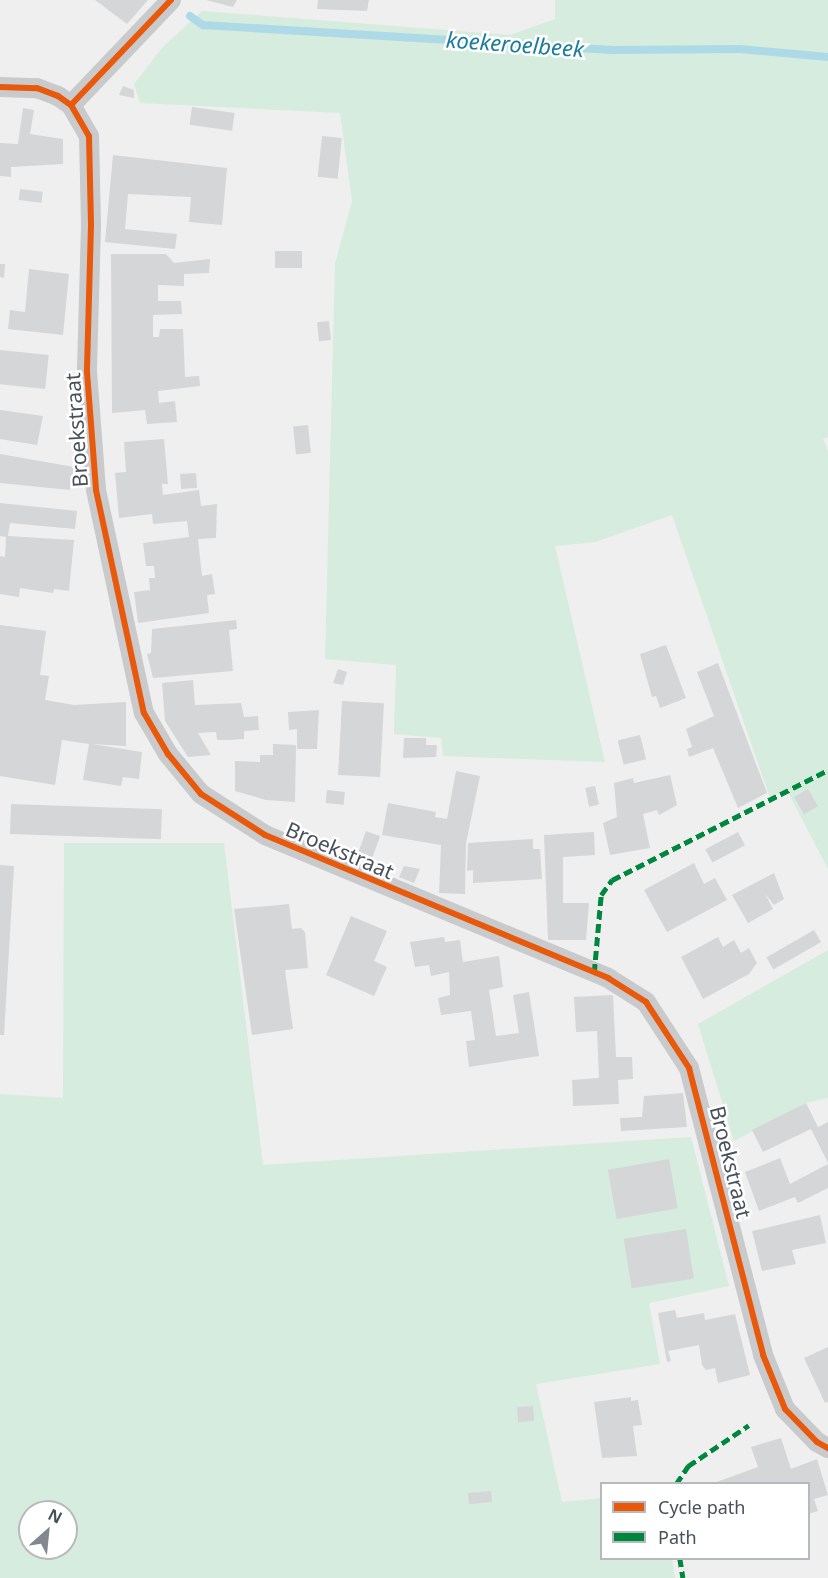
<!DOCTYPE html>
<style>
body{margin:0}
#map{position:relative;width:828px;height:1578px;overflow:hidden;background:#efefef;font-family:"Noto Sans",sans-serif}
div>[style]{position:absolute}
.green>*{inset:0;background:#d5ecde}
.stream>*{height:8px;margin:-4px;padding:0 4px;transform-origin:4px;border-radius:4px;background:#addae6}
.building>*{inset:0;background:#d5d6d8;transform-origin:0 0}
.street>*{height:20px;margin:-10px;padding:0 10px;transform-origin:10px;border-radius:10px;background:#c9cacc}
.quiet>*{height:4.5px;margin-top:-2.25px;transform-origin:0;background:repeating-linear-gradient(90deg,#00873e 0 9px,transparent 0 13.5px)}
.cycleway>*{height:6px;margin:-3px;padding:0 3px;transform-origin:3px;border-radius:3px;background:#e8590c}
span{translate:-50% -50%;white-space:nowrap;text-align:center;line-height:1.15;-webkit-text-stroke:5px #fff;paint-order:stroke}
.street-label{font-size:21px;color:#485159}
.water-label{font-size:22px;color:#1b7d99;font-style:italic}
.legend{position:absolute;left:600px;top:1482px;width:210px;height:78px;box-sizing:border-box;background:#fff;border:2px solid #b6b9bd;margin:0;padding:8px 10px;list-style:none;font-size:18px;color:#485159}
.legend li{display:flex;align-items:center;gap:12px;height:30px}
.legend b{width:30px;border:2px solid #b6b9bd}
.north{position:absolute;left:18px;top:1500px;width:60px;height:60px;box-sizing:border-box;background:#fff;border:2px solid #b6b9bd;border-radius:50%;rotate:27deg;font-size:16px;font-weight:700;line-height:24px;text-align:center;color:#485159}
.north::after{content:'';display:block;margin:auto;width:21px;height:27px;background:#82888e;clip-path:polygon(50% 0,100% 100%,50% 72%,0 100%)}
</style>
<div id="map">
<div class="green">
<div style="clip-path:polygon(555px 0,828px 0,828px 437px,823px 439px,828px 451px,828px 869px,787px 790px,770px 798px,672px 515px,595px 542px,555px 546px,605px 762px,443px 756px,441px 738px,394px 734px,396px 665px,325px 659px,335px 264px,352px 201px,340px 113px,140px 103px,134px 84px,162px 48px,202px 11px,510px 35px,555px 19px)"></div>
<div style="clip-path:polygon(evenodd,64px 843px,224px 843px,263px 1165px,691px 1137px,729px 1286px,649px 1303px,660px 1364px,536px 1384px,562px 1502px,601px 1498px,602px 1558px,672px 1559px,675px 1578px,0 1578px,0 1094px,63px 1098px,64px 843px,30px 1512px,66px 1512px,66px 1548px,30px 1548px,30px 1512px)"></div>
<div style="clip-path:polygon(828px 950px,828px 1098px,806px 1103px,734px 1141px,698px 1024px)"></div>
</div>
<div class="stream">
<div style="left:190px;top:16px;width:16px;rotate:35deg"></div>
<div style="left:203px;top:25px;width:411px;rotate:3.5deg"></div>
<div style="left:613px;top:50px;width:127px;rotate:-0.5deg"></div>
<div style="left:740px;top:49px;width:88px;rotate:5.2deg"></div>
</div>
<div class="building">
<div style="clip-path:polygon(95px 0,148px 0,127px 24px)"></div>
<div style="clip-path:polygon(206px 0,237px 0,233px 7px)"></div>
<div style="clip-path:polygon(318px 0,369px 0,367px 11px,317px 9px)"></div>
<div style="clip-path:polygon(123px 86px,134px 90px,134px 98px,119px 95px)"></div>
<div style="left:192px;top:107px;width:43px;height:18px;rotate:8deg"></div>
<div style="clip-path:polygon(23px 108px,34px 110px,30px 134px,63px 139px,63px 164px,11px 167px,11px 177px,0 176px,0 143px,18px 144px)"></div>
<div style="left:322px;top:136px;width:20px;height:41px;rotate:6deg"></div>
<div style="clip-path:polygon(113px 155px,227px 168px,222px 225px,189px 222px,191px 197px,128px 194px,125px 229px,177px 234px,175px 249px,105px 242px)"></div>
<div style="left:20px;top:189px;width:23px;height:11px;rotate:7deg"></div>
<div style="left:302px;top:251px;width:17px;height:27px;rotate:90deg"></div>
<div style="clip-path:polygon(111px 254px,166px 254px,174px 263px,210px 259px,209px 273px,184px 274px,184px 286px,158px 285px,158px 301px,181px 301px,182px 314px,153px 315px,153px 337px,159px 337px,160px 329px,183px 329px,185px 377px,199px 376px,200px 386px,158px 391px,159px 403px,175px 401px,177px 422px,147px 424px,145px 410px,112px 413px)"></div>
<div style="clip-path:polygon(0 264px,5px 264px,4px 278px,0 277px)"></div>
<div style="clip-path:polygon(29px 269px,69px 274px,63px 335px,8px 329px,10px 310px,25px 312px)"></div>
<div style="left:329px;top:321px;width:19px;height:12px;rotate:84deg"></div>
<div style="left:0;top:350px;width:49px;height:34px;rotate:6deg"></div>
<div style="clip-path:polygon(0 410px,43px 416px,37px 445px,0 439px)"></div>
<div style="left:308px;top:425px;width:28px;height:15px;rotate:84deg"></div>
<div style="clip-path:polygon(164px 439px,168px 484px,162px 484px,163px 495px,199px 490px,201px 506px,217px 504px,216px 538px,198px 539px,202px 576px,212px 574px,215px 594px,207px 595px,209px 613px,138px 623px,134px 592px,150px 590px,149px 578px,155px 578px,154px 566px,146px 566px,143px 543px,189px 537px,187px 521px,153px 524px,152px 514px,119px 518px,115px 473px,126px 472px,124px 442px)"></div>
<div style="clip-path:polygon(0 454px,74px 467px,70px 490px,0 483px)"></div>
<div style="left:196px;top:473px;width:15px;height:16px;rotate:86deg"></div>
<div style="clip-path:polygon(0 503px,77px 511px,75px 529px,10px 523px,8px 536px,74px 540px,69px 591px,54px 589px,53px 593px,20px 588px,19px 597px,0 594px,0 556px,5px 557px,6px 537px,0 536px)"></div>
<div style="clip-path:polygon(236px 620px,237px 629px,229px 630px,233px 671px,153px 678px,147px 654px,151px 653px,152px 629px)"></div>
<div style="clip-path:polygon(0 625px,46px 631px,40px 675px,49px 676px,45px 700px,74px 705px,126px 702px,126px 746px,92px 744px,142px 752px,139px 779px,123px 777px,121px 786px,83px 780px,89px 744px,62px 740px,55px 785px,0 776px)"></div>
<div style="clip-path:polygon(666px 645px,686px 698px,660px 708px,656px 696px,652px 697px,640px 654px)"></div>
<div style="clip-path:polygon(718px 663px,767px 793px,738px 808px,713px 748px,689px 757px,687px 749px,692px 747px,686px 729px,714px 716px,697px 672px)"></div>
<div style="clip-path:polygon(338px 669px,347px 672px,343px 685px,333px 683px)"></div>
<div style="clip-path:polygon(193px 680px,195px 705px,241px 703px,244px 717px,258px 716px,259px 730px,244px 731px,244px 739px,230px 740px,217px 740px,216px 732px,198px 733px,211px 755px,188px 757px,165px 721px,162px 683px)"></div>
<div style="left:342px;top:701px;width:42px;height:74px;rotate:3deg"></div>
<div style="clip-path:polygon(319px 710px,317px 749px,297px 749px,297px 729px,289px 730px,288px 712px)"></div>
<div style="left:640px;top:735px;width:25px;height:23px;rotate:76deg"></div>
<div style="clip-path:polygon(404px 738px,426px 738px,426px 745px,437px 745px,436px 757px,403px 758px)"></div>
<div style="clip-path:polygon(273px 744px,296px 745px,295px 802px,266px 800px,235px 791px,235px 761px,260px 762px,260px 755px,273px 755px)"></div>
<div style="clip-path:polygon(456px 771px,480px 776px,466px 843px,465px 894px,439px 893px,441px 845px,382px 835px,388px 803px,436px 812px,435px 817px,447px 819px)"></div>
<div style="clip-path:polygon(670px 775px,677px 805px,659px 815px,657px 810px,643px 814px,650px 848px,610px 855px,603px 823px,617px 817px,614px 783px,633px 778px,634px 783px)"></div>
<div style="left:595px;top:786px;width:19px;height:10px;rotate:78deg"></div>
<div style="left:808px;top:789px;width:20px;height:16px;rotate:60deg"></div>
<div style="left:327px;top:790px;width:18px;height:13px;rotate:6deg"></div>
<div style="left:11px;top:804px;width:151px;height:30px;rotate:2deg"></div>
<div style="left:366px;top:831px;width:15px;height:29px;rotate:20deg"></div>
<div style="clip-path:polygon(594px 832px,595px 855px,563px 857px,563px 903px,589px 903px,586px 940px,548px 940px,544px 835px)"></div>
<div style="left:738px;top:832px;width:15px;height:37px;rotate:62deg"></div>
<div style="clip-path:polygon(533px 839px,533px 849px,540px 849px,542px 879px,473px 883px,473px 870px,467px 871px,468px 843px)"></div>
<div style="clip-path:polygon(694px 863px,704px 884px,715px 878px,727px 900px,667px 932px,644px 890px)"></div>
<div style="clip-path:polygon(0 865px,14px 866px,4px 1035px,0 1035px)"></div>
<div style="clip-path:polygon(404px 866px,420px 869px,414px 883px,399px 877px)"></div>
<div style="clip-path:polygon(774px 873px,784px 899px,774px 905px,765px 894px,773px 909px,748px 923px,732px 895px)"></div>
<div style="clip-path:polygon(289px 904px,292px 929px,301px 928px,305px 932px,308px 968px,285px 970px,293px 1029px,252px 1035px,234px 909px)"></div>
<div style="clip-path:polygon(351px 916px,387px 931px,374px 961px,387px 967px,374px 996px,326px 975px)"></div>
<div style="left:814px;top:930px;width:14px;height:55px;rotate:60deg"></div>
<div style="clip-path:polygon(444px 937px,445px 942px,460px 940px,463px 962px,499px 956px,503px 987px,489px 990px,496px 1036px,519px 1033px,513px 995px,529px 992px,539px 1056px,469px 1067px,466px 1041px,475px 1040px,471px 1011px,441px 1015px,438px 998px,450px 995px,449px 972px,431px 976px,429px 965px,415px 967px,410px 942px)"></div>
<div style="clip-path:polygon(718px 937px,723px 947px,734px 940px,741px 953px,749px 948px,757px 963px,749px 974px,703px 999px,681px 957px)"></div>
<div style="clip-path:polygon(613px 995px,616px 1057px,632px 1057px,633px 1079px,618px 1080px,619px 1104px,573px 1106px,572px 1080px,599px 1078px,597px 1031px,576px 1032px,574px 997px)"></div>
<div style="clip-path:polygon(683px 1093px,687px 1127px,621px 1131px,620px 1118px,642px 1117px,644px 1096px)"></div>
<div style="clip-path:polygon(806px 1103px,818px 1127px,828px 1122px,828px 1163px,811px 1129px,763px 1152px,752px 1130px)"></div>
<div style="clip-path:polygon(780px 1158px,790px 1184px,828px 1164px,828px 1188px,798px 1203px,795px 1197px,759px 1211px,745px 1172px)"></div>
<div style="left:669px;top:1159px;width:50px;height:62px;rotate:80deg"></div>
<div style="clip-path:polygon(820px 1215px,826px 1243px,792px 1250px,796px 1264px,762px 1271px,752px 1231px)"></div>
<div style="left:686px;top:1229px;width:50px;height:63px;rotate:81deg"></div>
<div style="clip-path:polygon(675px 1310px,677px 1318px,704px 1313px,705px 1320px,735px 1314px,750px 1375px,718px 1383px,715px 1368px,706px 1370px,702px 1365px,699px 1345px,668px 1351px,671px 1361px,667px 1362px,658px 1313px)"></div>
<div style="clip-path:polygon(828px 1347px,828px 1402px,825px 1403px,804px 1358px)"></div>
<div style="clip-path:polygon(631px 1397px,631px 1401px,638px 1400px,642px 1425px,633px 1426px,637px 1456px,602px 1458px,594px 1402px)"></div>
<div style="left:533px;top:1406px;width:15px;height:16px;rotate:86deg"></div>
<div style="clip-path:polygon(781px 1438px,791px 1469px,817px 1459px,828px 1495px,814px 1499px,818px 1511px,808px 1514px,808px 1484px,711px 1484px,758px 1467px,751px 1447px)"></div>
<div style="left:491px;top:1491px;width:11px;height:23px;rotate:85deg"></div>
</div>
<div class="street">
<div style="left:0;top:87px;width:37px;rotate:2deg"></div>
<div style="left:37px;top:88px;width:22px;rotate:21deg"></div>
<div style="left:58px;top:96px;width:16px;rotate:35deg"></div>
<div style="left:71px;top:105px;width:36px;rotate:60deg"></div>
<div style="left:89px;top:136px;width:89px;rotate:88.7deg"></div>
<div style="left:91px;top:225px;width:147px;rotate:91.6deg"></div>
<div style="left:87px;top:372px;width:118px;rotate:85.6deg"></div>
<div style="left:96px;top:490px;width:228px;rotate:77.9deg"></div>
<div style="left:144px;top:713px;width:48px;rotate:59.7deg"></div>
<div style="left:168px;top:754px;width:52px;rotate:50.5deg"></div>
<div style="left:201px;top:794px;width:76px;rotate:32.6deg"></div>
<div style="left:265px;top:835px;width:372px;rotate:22.6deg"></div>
<div style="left:608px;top:978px;width:45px;rotate:32.3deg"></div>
<div style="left:646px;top:1002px;width:79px;rotate:56.9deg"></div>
<div style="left:689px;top:1068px;width:296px;rotate:75.5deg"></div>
<div style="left:763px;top:1355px;width:58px;rotate:67.8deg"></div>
<div style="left:785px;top:1409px;width:46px;rotate:45.9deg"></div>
<div style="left:817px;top:1442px;width:13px;rotate:29deg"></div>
<div style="left:71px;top:105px;width:145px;rotate:-46.4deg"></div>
</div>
<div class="quiet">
<div style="left:594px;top:973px;width:78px;rotate:-84.9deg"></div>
<div style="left:601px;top:895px;width:19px;rotate:-54deg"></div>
<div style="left:612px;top:880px;width:242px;rotate:-27deg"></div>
<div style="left:676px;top:1484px;width:22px;rotate:-56deg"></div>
<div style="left:688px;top:1466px;width:73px;rotate:-33.9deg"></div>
<div style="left:680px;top:1558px;width:20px;rotate:81deg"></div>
</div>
<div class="cycleway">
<div style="left:0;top:87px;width:37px;rotate:2deg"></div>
<div style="left:37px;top:88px;width:22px;rotate:21deg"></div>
<div style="left:58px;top:96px;width:16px;rotate:35deg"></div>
<div style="left:71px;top:105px;width:36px;rotate:60deg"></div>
<div style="left:89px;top:136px;width:89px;rotate:88.7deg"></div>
<div style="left:91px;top:225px;width:147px;rotate:91.6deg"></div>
<div style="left:87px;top:372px;width:118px;rotate:85.6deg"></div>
<div style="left:96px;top:490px;width:228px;rotate:77.9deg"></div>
<div style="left:144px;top:713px;width:48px;rotate:59.7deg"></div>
<div style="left:168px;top:754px;width:52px;rotate:50.5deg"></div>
<div style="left:201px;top:794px;width:76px;rotate:32.6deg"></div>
<div style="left:265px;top:835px;width:372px;rotate:22.6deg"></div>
<div style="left:608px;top:978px;width:45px;rotate:32.3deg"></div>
<div style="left:646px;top:1002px;width:79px;rotate:56.9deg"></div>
<div style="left:689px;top:1068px;width:296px;rotate:75.5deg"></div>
<div style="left:763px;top:1355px;width:58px;rotate:67.8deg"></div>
<div style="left:785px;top:1409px;width:46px;rotate:45.9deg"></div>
<div style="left:817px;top:1442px;width:13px;rotate:29deg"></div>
<div style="left:71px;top:105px;width:145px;rotate:-46.4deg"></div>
</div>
<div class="street-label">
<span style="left:76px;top:430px;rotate:-94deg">Broekstraat</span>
<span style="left:340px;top:850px;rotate:23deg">Broekstraat</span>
<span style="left:731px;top:1162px;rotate:76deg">Broekstraat</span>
</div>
<div class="water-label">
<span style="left:515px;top:44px;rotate:4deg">koekeroelbeek</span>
</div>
<ul class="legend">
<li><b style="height:8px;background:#e8590c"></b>Cycle path</li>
<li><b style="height:8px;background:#00873e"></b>Path</li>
</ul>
<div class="north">N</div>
</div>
